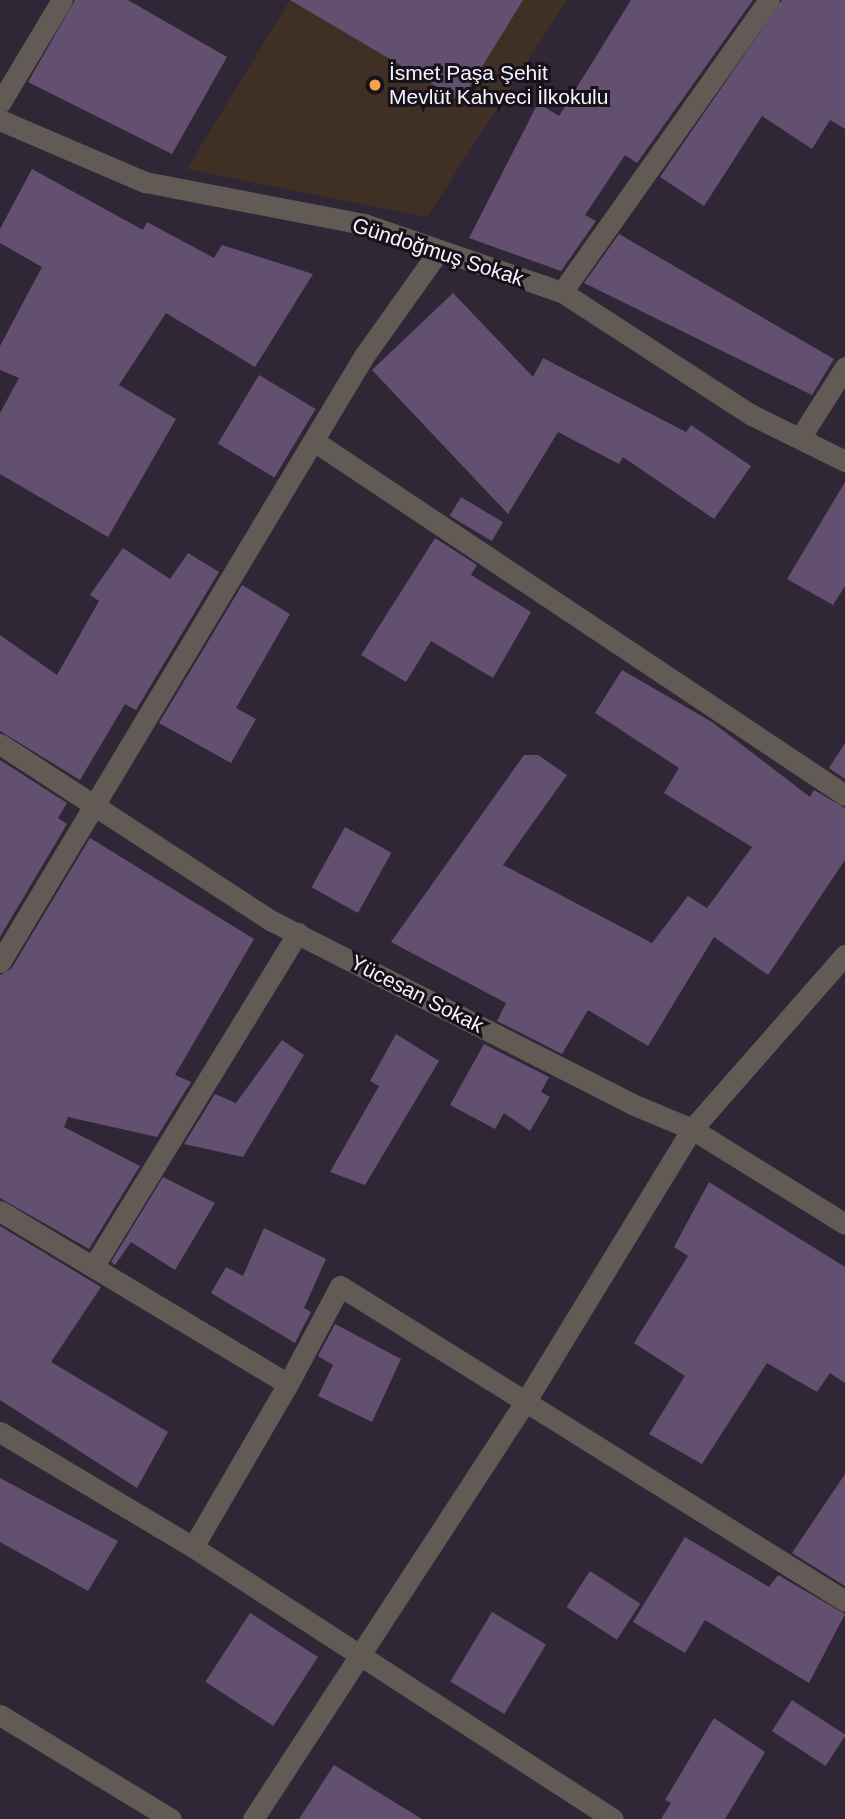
<!DOCTYPE html>
<meta charset="utf-8">
<style>
body{margin:0}
#map{position:relative;width:845px;height:1819px;overflow:hidden;background:#302736;font-family:Helvetica,sans-serif}
div>[style]{position:absolute}
.education>*{inset:0;background:#402f25}
.building>*{inset:0;background:#634f6f;transform-origin:0 0}
.minor>*{height:21px;margin:-10.5px;padding:0 10.5px;transform-origin:10.5px;border-radius:10.5px;background:#625a55}
.dots>*{width:19px;height:19px;translate:-50% -50%;box-sizing:border-box;border:4px solid #161219;border-radius:50%}
span{translate:-50% -50%;white-space:nowrap;text-align:center;line-height:1.15;-webkit-text-stroke:6px #161219;paint-order:stroke}
.poi-label{font-size:21px;color:#f8f2fc}
.left{translate:0 -50%;text-align:left}
.street-label{font-size:21px;color:#f8f2fc}
</style>
<div id="map">
<div class="education">
<div style="clip-path:polygon(290px 0,567px 0,427px 217px,187px 169px)"></div>
</div>
<div class="building">
<div style="clip-path:polygon(75px 0,128px 0,227px 57px,172px 154px,28px 82px)"></div>
<div style="clip-path:polygon(290px 0,523px 0,461px 101px)"></div>
<div style="clip-path:polygon(631px 0,753px 0,637px 163px,625px 155px,585px 215px,596px 221px,561px 271px,469px 238px,538px 103px,559px 116px)"></div>
<div style="clip-path:polygon(782px 0,845px 0,845px 129px,830px 120px,812px 149px,762px 116px,704px 206px,660px 177px)"></div>
<div style="clip-path:polygon(32px 169px,143px 230px,147px 222px,214px 258px,222px 245px,313px 274px,255px 367px,166px 313px,119px 385px,176px 419px,108px 537px,0 474px,0 413px,19px 378px,0 370px,0 346px,42px 267px,0 243px,0 229px)"></div>
<div style="clip-path:polygon(619px 234px,834px 359px,812px 395px,584px 283px)"></div>
<div style="clip-path:polygon(453px 293px,533px 377px,543px 358px,686px 432px,691px 425px,751px 466px,714px 519px,623px 457px,619px 464px,558px 432px,508px 514px,372px 370px)"></div>
<div style="left:259px;top:375px;width:66px;height:80px;rotate:31deg"></div>
<div style="clip-path:polygon(845px 482px,845px 586px,833px 605px,787px 579px)"></div>
<div style="left:461px;top:497px;width:49px;height:22px;rotate:31deg"></div>
<div style="clip-path:polygon(435px 538px,477px 565px,471px 575px,531px 612px,493px 678px,431px 641px,406px 682px,361px 655px)"></div>
<div style="clip-path:polygon(123px 548px,170px 579px,188px 553px,219px 572px,136px 710px,125px 704px,80px 780px,0 731px,0 635px,57px 675px,99px 601px,90px 595px)"></div>
<div style="clip-path:polygon(242px 585px,290px 614px,236px 708px,256px 719px,231px 763px,159px 723px)"></div>
<div style="clip-path:polygon(622px 670px,712px 722px,810px 797px,814px 790px,845px 808px,845px 860px,768px 975px,714px 937px,648px 1046px,588px 1010px,562px 1054px,497px 1021px,506px 1003px,391px 942px,524px 755px,538px 755px,567px 775px,503px 865px,652px 943px,688px 896px,707px 908px,752px 847px,664px 793px,679px 768px,595px 713px)"></div>
<div style="clip-path:polygon(845px 743px,845px 779px,829px 768px)"></div>
<div style="clip-path:polygon(0 760px,67px 803px,58px 818px,67px 824px,0 937px)"></div>
<div style="left:345px;top:827px;width:53px;height:69px;rotate:29deg"></div>
<div style="clip-path:polygon(90px 838px,254px 939px,175px 1075px,191px 1082px,157px 1137px,68px 1117px,64px 1127px,140px 1166px,89px 1249px,0 1198px,0 975px,11px 969px)"></div>
<div style="clip-path:polygon(396px 1034px,439px 1061px,365px 1185px,330px 1172px,379px 1086px,370px 1081px)"></div>
<div style="clip-path:polygon(282px 1040px,304px 1055px,243px 1157px,184px 1144px,215px 1094px,236px 1103px)"></div>
<div style="clip-path:polygon(484px 1044px,549px 1077px,541px 1092px,550px 1097px,530px 1131px,504px 1113px,495px 1129px,450px 1105px)"></div>
<div style="clip-path:polygon(163px 1177px,215px 1203px,175px 1270px,131px 1242px,115px 1265px,111px 1262px)"></div>
<div style="clip-path:polygon(709px 1182px,845px 1267px,845px 1383px,830px 1373px,817px 1392px,767px 1363px,702px 1464px,649px 1434px,685px 1376px,634px 1343px,688px 1256px,674px 1247px)"></div>
<div style="clip-path:polygon(0 1226px,101px 1287px,51px 1362px,168px 1432px,137px 1488px,0 1400px)"></div>
<div style="clip-path:polygon(264px 1228px,326px 1259px,304px 1308px,311px 1312px,295px 1343px,211px 1293px,226px 1267px,243px 1276px)"></div>
<div style="clip-path:polygon(335px 1324px,401px 1359px,372px 1422px,318px 1396px,333px 1365px,318px 1356px)"></div>
<div style="clip-path:polygon(845px 1474px,845px 1586px,792px 1553px)"></div>
<div style="clip-path:polygon(0 1478px,118px 1541px,88px 1591px,0 1542px)"></div>
<div style="clip-path:polygon(685px 1537px,769px 1587px,778px 1575px,845px 1614px,809px 1683px,705px 1620px,685px 1653px,633px 1622px)"></div>
<div style="left:590px;top:1571px;width:60px;height:43px;rotate:33deg"></div>
<div style="left:492px;top:1612px;width:63px;height:81px;rotate:31deg"></div>
<div style="left:250px;top:1613px;width:81px;height:82px;rotate:33deg"></div>
<div style="left:792px;top:1700px;width:64px;height:37px;rotate:33deg"></div>
<div style="clip-path:polygon(714px 1718px,765px 1752px,725px 1819px,661px 1819px,671px 1803px,665px 1800px)"></div>
<div style="clip-path:polygon(334px 1765px,422px 1819px,299px 1819px)"></div>
</div>
<div class="minor">
<div style="left:0;top:103px;width:120px;rotate:-59deg"></div>
<div style="left:0;top:120px;width:158px;rotate:23.2deg"></div>
<div style="left:145px;top:182px;width:223px;rotate:10.9deg"></div>
<div style="left:364px;top:224px;width:209px;rotate:19deg"></div>
<div style="left:562px;top:292px;width:224px;rotate:33deg"></div>
<div style="left:750px;top:414px;width:106px;rotate:26.3deg"></div>
<div style="left:562px;top:292px;width:358px;rotate:-54.7deg"></div>
<div style="left:800px;top:438px;width:84px;rotate:-57.6deg"></div>
<div style="left:314px;top:441px;width:638px;rotate:33.69deg"></div>
<div style="left:0;top:744px;width:325px;rotate:33.1deg"></div>
<div style="left:272px;top:921px;width:404px;rotate:26.9deg"></div>
<div style="left:632px;top:1104px;width:65px;rotate:22.6deg"></div>
<div style="left:692px;top:1129px;width:180px;rotate:31.8deg"></div>
<div style="left:0;top:962px;width:707px;rotate:-59.01deg"></div>
<div style="left:364px;top:356px;width:128px;rotate:-54.6deg"></div>
<div style="left:0;top:1211px;width:336px;rotate:31deg"></div>
<div style="left:288px;top:1384px;width:111px;rotate:-62deg"></div>
<div style="left:340px;top:1286px;width:595px;rotate:31.95deg"></div>
<div style="left:93px;top:1267px;width:392px;rotate:-58.5deg"></div>
<div style="left:0;top:1432px;width:225px;rotate:30.8deg"></div>
<div style="left:193px;top:1547px;width:500px;rotate:32.93deg"></div>
<div style="left:193px;top:1547px;width:189px;rotate:-59.8deg"></div>
<div style="left:0;top:1715px;width:200px;rotate:31.3deg"></div>
<div style="left:253px;top:1819px;width:501px;rotate:-56.88deg"></div>
<div style="left:527px;top:1399px;width:316px;rotate:-58.6deg"></div>
<div style="left:692px;top:1129px;width:232px;rotate:-48.7deg"></div>
</div>
<div class="dots">
<div style="left:375px;top:85px;background:#f6a247"></div>
</div>
<div class="poi-label">
<span class="left" style="left:389px;top:85px">İsmet Paşa Şehit<br>Mevlüt Kahveci İlkokulu</span>
</div>
<div class="street-label">
<span style="left:438px;top:252px;rotate:18deg">Gündoğmuş Sokak</span>
<span style="left:417px;top:994px;rotate:27deg">Yücesan Sokak</span>
</div>
</div>
